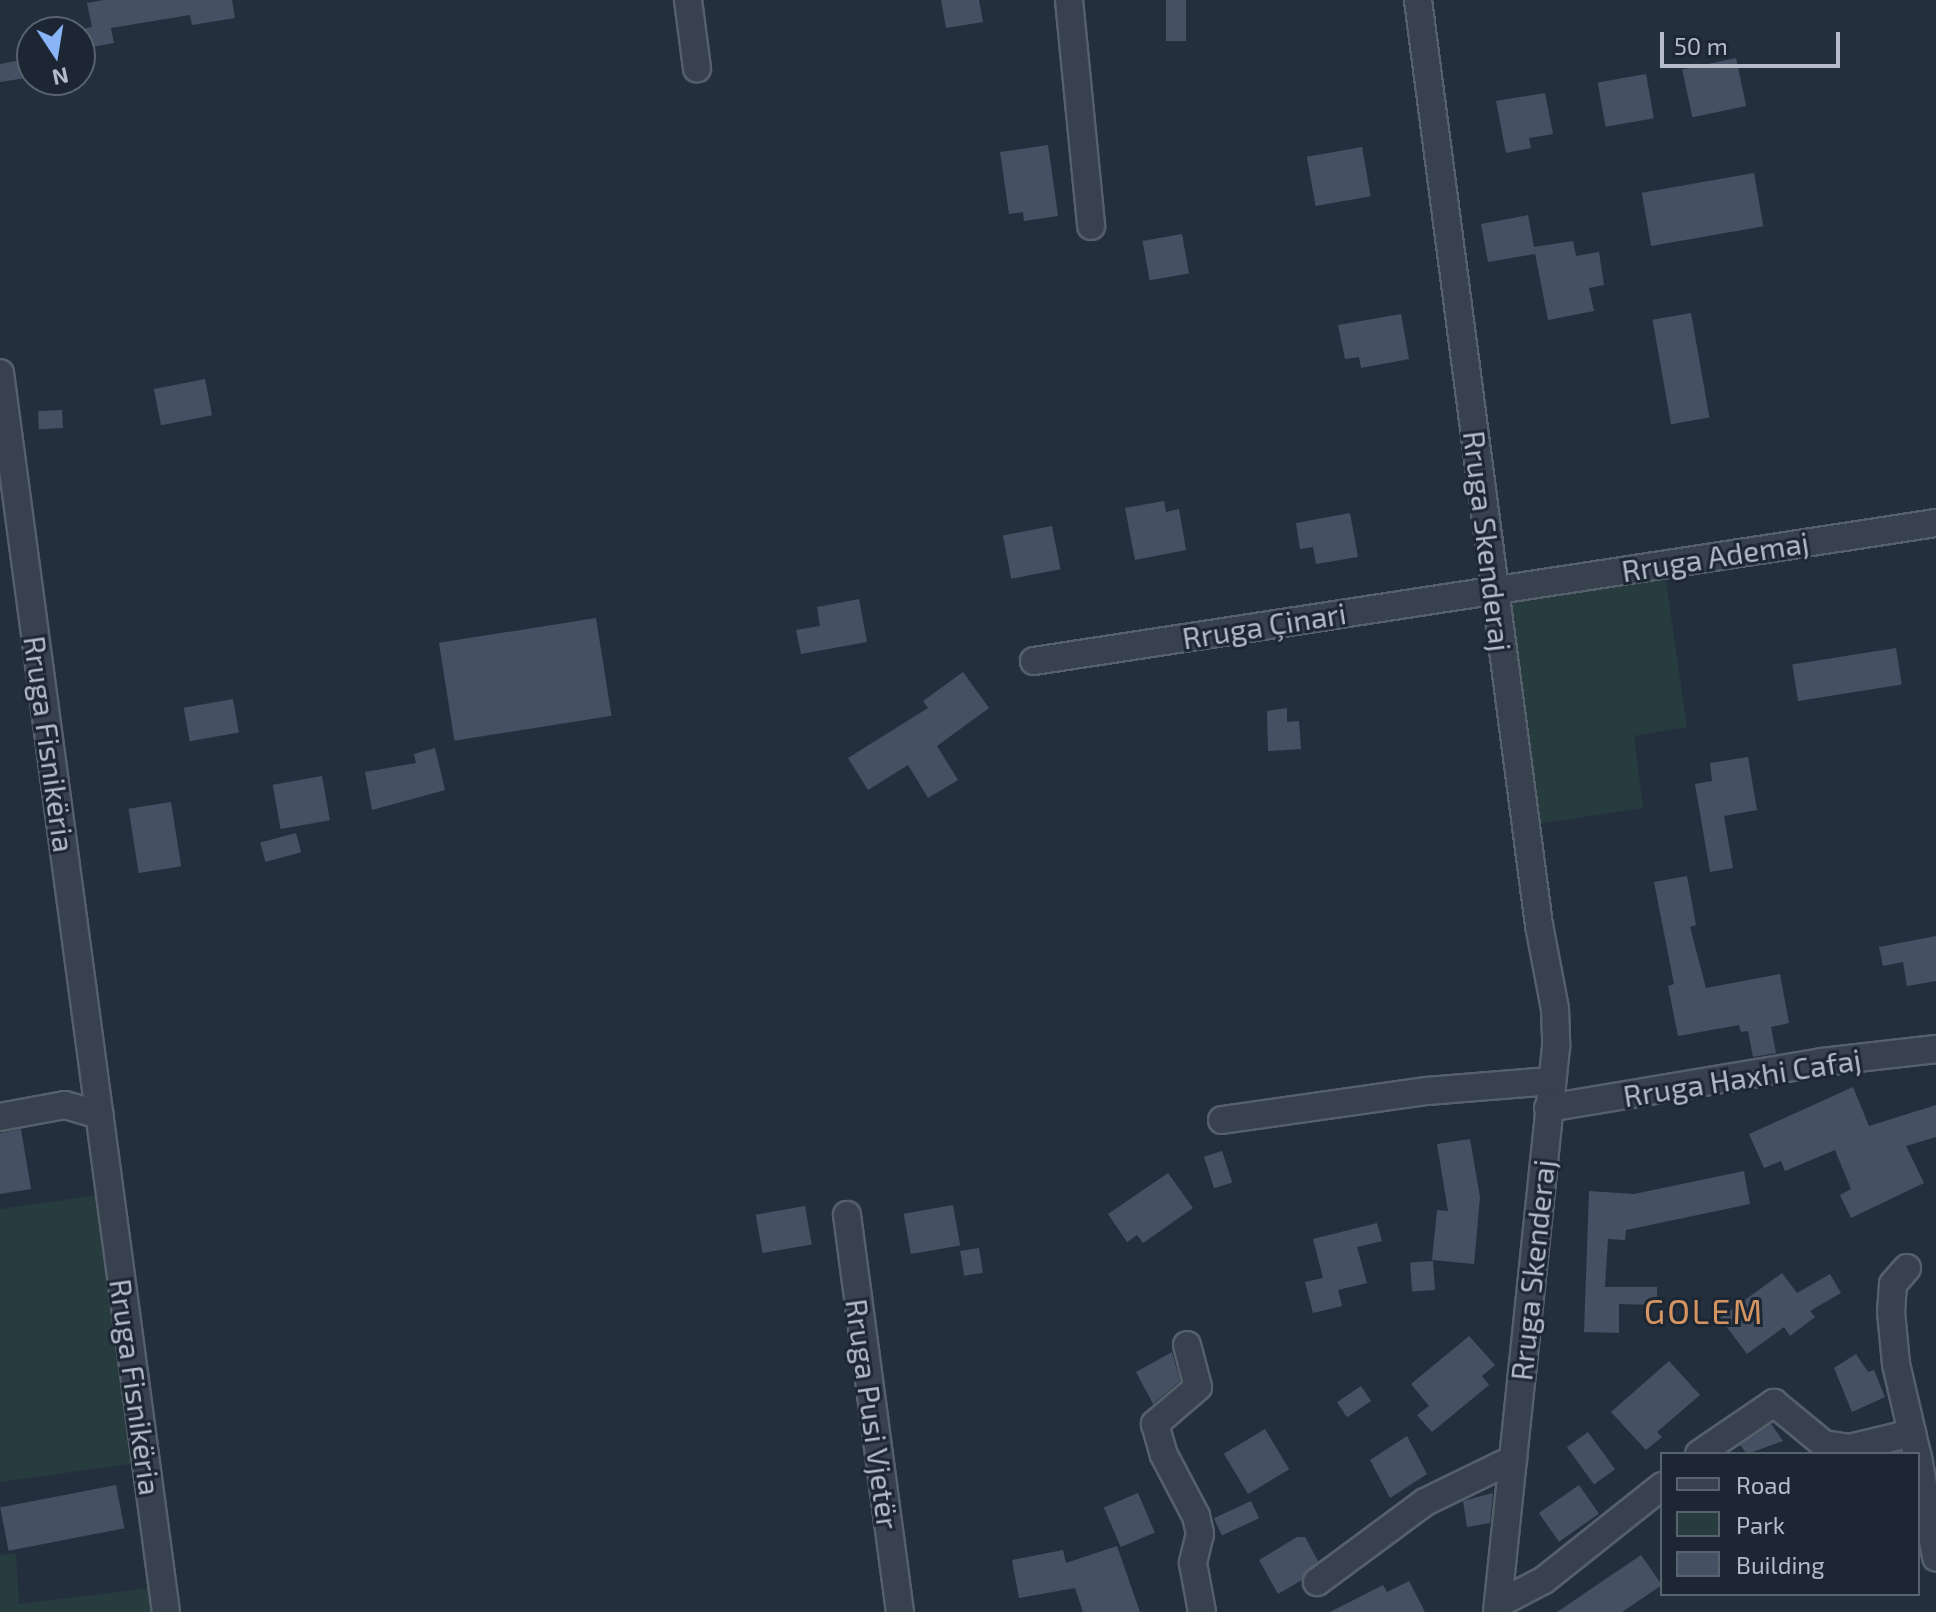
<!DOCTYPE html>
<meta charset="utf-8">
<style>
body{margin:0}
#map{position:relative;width:1936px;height:1612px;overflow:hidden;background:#242f3e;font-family:"Exo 2",sans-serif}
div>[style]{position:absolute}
.green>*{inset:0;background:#263c3f}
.building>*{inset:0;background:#455162;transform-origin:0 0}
.roads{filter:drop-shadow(2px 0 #565f6c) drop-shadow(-2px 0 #565f6c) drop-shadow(0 2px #565f6c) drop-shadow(0 -2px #565f6c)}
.minor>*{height:26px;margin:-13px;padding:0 13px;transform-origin:13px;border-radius:13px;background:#38414e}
span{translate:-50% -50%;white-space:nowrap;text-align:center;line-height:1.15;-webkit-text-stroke:6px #1d2633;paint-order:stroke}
.street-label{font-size:30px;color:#b4bcc9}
.quarter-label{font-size:34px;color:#d59563;letter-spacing:2px}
.legend{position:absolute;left:1660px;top:1452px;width:260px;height:144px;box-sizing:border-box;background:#1d2633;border:2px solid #59626f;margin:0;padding:10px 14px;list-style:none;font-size:24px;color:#b4bcc9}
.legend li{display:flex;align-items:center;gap:16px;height:40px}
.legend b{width:40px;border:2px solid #59626f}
.north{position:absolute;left:16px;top:16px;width:80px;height:80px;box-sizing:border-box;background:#1d2633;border:2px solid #59626f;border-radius:50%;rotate:168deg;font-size:22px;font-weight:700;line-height:32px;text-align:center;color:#b4bcc9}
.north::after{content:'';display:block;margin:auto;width:28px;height:36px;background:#8ab4f8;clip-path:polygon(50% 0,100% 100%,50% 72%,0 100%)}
.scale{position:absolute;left:1660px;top:32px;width:180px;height:36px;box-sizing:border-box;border:4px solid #b4bcc9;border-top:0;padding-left:10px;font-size:24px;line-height:28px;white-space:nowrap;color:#b4bcc9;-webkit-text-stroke:6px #1d2633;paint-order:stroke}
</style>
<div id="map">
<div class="green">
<div style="clip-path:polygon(1665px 573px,1687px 727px,1634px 736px,1643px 808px,1536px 824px,1509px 593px)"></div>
<div style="clip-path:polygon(98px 1195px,136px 1463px,0 1482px,0 1209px)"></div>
<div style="clip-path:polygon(16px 1553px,19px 1604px,151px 1588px,155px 1612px,0 1612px,0 1555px)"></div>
</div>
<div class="building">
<div style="clip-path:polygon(104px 0,232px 0,235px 18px,192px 25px,190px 15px,111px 28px,114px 43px,86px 48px,82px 29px,92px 27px,87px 3px)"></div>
<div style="clip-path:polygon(941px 0,979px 0,983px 22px,946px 28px)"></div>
<div style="left:1166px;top:0;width:20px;height:41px"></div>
<div style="clip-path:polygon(32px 58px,32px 77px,0 82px,0 64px)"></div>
<div style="left:1736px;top:58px;width:49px;height:55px;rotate:78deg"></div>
<div style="left:1646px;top:74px;width:45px;height:49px;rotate:80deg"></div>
<div style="clip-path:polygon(1545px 93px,1553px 134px,1529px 138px,1531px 148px,1506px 153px,1496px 101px)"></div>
<div style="clip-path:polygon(1048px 145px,1058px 216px,1024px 221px,1023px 212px,1009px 214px,1000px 152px)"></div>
<div style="left:1362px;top:147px;width:50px;height:56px;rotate:80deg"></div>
<div style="left:1754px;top:173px;width:54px;height:114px;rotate:80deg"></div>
<div style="clip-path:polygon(1528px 215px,1534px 247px,1573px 241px,1576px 256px,1599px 252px,1604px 285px,1589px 288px,1594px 311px,1548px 320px,1534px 248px,1535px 254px,1488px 262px,1481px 224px)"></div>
<div style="left:1182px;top:234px;width:40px;height:40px;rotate:80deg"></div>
<div style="left:1691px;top:313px;width:106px;height:39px;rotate:80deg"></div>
<div style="clip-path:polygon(1401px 314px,1409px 359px,1361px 368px,1359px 357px,1345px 359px,1338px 325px)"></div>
<div style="left:205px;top:379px;width:37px;height:52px;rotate:79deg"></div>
<div style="left:62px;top:410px;width:18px;height:24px;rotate:87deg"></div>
<div style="clip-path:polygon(1164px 501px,1166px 512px,1179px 509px,1186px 550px,1135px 560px,1125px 508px)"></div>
<div style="clip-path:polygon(1350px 513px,1358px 557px,1316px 564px,1313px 547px,1300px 549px,1296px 523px)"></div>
<div style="left:1052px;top:526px;width:44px;height:50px;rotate:79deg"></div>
<div style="clip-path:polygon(859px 599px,867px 642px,801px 654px,796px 630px,820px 626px,817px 607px)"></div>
<div style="left:596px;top:618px;width:99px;height:159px;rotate:81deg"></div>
<div style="left:1896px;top:648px;width:37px;height:105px;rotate:81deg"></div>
<div style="clip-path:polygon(963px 672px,989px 708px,937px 746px,958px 780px,928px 798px,908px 765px,868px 790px,848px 758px,928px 708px,923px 701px)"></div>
<div style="left:233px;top:699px;width:34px;height:50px;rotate:80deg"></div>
<div style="clip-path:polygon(1287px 708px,1287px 722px,1299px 721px,1301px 749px,1268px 751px,1267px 711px)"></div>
<div style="clip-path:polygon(435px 748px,445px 790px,372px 810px,365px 772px,416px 763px,414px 754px)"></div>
<div style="clip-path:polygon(1748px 757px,1757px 810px,1724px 816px,1733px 868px,1710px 872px,1695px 784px,1712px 781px,1710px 763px)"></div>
<div style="left:322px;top:776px;width:45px;height:50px;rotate:80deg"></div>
<div style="left:171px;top:802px;width:65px;height:43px;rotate:81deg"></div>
<div style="left:296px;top:833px;width:20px;height:37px;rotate:75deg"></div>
<div style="clip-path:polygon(1687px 876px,1696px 925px,1690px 927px,1706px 988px,1780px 974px,1789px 1023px,1771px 1027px,1776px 1053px,1753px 1057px,1748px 1031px,1741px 1032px,1739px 1025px,1678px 1036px,1668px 986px,1674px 984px,1654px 882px)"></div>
<div style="clip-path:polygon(1936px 936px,1936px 981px,1907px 986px,1903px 962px,1883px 966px,1879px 947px)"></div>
<div style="clip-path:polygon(1853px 1087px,1869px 1126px,1936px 1105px,1936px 1137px,1906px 1146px,1924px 1183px,1851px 1218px,1840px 1195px,1851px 1189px,1835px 1150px,1785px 1171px,1781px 1161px,1764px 1168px,1749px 1134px)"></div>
<div style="clip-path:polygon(21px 1129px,31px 1189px,0 1194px,0 1133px)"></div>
<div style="clip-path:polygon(1470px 1139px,1480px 1197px,1474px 1264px,1432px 1260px,1437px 1210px,1448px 1211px,1437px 1144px)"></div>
<div style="left:1222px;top:1151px;width:33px;height:19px;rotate:72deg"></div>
<div style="clip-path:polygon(1744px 1171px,1750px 1204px,1626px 1230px,1625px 1240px,1608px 1239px,1605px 1287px,1657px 1287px,1657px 1305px,1619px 1304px,1619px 1333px,1584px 1332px,1589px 1191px,1634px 1194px)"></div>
<div style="clip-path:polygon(1168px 1173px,1193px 1208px,1143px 1243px,1137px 1235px,1127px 1242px,1108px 1214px)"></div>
<div style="left:953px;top:1205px;width:41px;height:50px;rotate:80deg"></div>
<div style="left:805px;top:1206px;width:39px;height:50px;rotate:80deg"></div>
<div style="clip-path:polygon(1377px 1223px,1382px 1241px,1357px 1247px,1367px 1283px,1338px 1290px,1342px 1306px,1313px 1313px,1305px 1282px,1323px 1278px,1313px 1239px)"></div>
<div style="left:979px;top:1248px;width:25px;height:19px;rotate:81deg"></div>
<div style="left:1433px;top:1261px;width:29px;height:23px;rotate:86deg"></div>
<div style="clip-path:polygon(1782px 1273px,1797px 1293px,1830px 1274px,1841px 1293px,1810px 1311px,1815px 1317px,1790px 1336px,1784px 1327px,1747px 1354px,1720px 1318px)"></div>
<div style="clip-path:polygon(1469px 1336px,1495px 1365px,1482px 1376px,1489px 1385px,1432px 1432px,1417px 1415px,1429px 1406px,1411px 1384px)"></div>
<div style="clip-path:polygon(1172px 1352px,1180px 1381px,1153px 1404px,1136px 1372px)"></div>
<div style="clip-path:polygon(1856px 1354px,1868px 1372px,1874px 1370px,1885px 1397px,1852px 1412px,1834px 1368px)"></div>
<div style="clip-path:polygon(1669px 1361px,1700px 1395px,1657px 1432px,1662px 1437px,1646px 1450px,1611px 1412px)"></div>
<div style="left:1361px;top:1386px;width:18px;height:29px;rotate:56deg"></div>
<div style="clip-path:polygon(1771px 1424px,1783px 1441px,1747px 1454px,1740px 1445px)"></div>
<div style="left:1265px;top:1429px;width:47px;height:48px;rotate:59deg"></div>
<div style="left:1588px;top:1432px;width:46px;height:26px;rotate:54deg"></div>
<div style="clip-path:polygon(1407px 1436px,1427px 1474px,1390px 1498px,1370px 1460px)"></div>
<div style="left:116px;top:1485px;width:44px;height:118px;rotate:79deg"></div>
<div style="left:1579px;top:1485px;width:35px;height:49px;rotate:55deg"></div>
<div style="left:1138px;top:1493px;width:43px;height:37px;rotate:67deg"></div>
<div style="clip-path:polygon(1493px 1493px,1490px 1523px,1467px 1527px,1463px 1501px)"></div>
<div style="left:1251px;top:1501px;width:19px;height:41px;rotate:65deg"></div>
<div style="clip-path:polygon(1297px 1537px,1305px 1537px,1318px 1561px,1302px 1580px,1278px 1594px,1259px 1560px)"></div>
<div style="clip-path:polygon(1117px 1546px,1140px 1612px,1083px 1612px,1075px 1588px,1019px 1598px,1012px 1560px,1063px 1550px,1066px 1563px)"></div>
<div style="clip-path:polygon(1641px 1555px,1662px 1585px,1622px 1612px,1557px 1612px)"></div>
<div style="clip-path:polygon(1409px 1581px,1425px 1612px,1330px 1612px,1383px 1585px,1387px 1592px)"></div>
</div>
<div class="roads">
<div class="minor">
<div style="left:688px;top:0;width:69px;rotate:82.5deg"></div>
<div style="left:1069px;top:0;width:227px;rotate:84.4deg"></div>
<div style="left:1418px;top:0;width:933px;rotate:82.55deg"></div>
<div style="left:1539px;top:925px;width:86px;rotate:79.2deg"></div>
<div style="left:1555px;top:1009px;width:38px;rotate:88deg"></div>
<div style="left:1556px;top:1047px;width:568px;rotate:95.96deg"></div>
<div style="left:0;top:373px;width:1250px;rotate:82.37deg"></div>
<div style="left:1034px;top:661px;width:912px;rotate:-8.7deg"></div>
<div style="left:1548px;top:1108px;width:278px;rotate:-9.5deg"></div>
<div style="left:1822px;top:1062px;width:115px;rotate:-6.5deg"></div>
<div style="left:0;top:1117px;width:66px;rotate:-10.5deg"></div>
<div style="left:65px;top:1105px;width:36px;rotate:16deg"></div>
<div style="left:1222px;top:1120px;width:207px;rotate:-8.1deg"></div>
<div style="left:1427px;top:1091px;width:124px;rotate:-4.6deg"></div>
<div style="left:847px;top:1215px;width:401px;rotate:82.4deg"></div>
<div style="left:1907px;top:1268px;width:21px;rotate:131deg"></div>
<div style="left:1893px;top:1284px;width:28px;rotate:94deg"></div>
<div style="left:1891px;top:1312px;width:52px;rotate:84.5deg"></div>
<div style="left:1896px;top:1364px;width:92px;rotate:76.9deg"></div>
<div style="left:1187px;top:1345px;width:43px;rotate:75.3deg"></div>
<div style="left:1198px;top:1387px;width:57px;rotate:139.3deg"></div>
<div style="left:1155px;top:1424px;width:32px;rotate:74deg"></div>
<div style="left:1164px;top:1455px;width:69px;rotate:62.3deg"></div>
<div style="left:1196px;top:1516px;width:18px;rotate:77deg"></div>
<div style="left:1200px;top:1534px;width:30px;rotate:104deg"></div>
<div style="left:1193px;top:1563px;width:50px;rotate:79.6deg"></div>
<div style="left:1699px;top:1454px;width:91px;rotate:-34.2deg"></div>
<div style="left:1774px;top:1403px;width:65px;rotate:39.4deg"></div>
<div style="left:1824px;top:1444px;width:26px;rotate:9deg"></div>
<div style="left:1850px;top:1448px;width:64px;rotate:-13.6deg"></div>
<div style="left:1918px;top:1457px;width:102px;rotate:79.8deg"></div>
<div style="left:1317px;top:1582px;width:134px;rotate:-36.5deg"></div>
<div style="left:1425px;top:1502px;width:98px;rotate:-26deg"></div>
<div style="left:1498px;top:1604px;width:52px;rotate:-27.6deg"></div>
<div style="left:1544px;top:1580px;width:151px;rotate:-38.5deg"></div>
</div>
</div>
<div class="street-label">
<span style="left:1488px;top:541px;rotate:83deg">Rruga Skenderaj</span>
<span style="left:1715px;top:556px;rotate:-9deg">Rruga Ademaj</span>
<span style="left:1264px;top:625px;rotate:-9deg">Rruga Çinari</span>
<span style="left:50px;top:744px;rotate:82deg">Rruga Fisnikëria</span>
<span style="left:1742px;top:1077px;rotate:-9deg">Rruga Haxhi Cafaj</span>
<span style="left:1532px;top:1270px;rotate:-84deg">Rruga Skenderaj</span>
<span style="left:136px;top:1387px;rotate:82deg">Rruga Fisnikëria</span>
<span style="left:873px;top:1414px;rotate:82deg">Rruga Pusi Vjetër</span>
</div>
<div class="quarter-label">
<span style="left:1704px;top:1311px">GOLEM</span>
</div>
<ul class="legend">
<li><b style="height:10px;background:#38414e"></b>Road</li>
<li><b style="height:22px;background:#263c3f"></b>Park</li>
<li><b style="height:22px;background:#455162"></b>Building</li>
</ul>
<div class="north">N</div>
<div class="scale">50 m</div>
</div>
